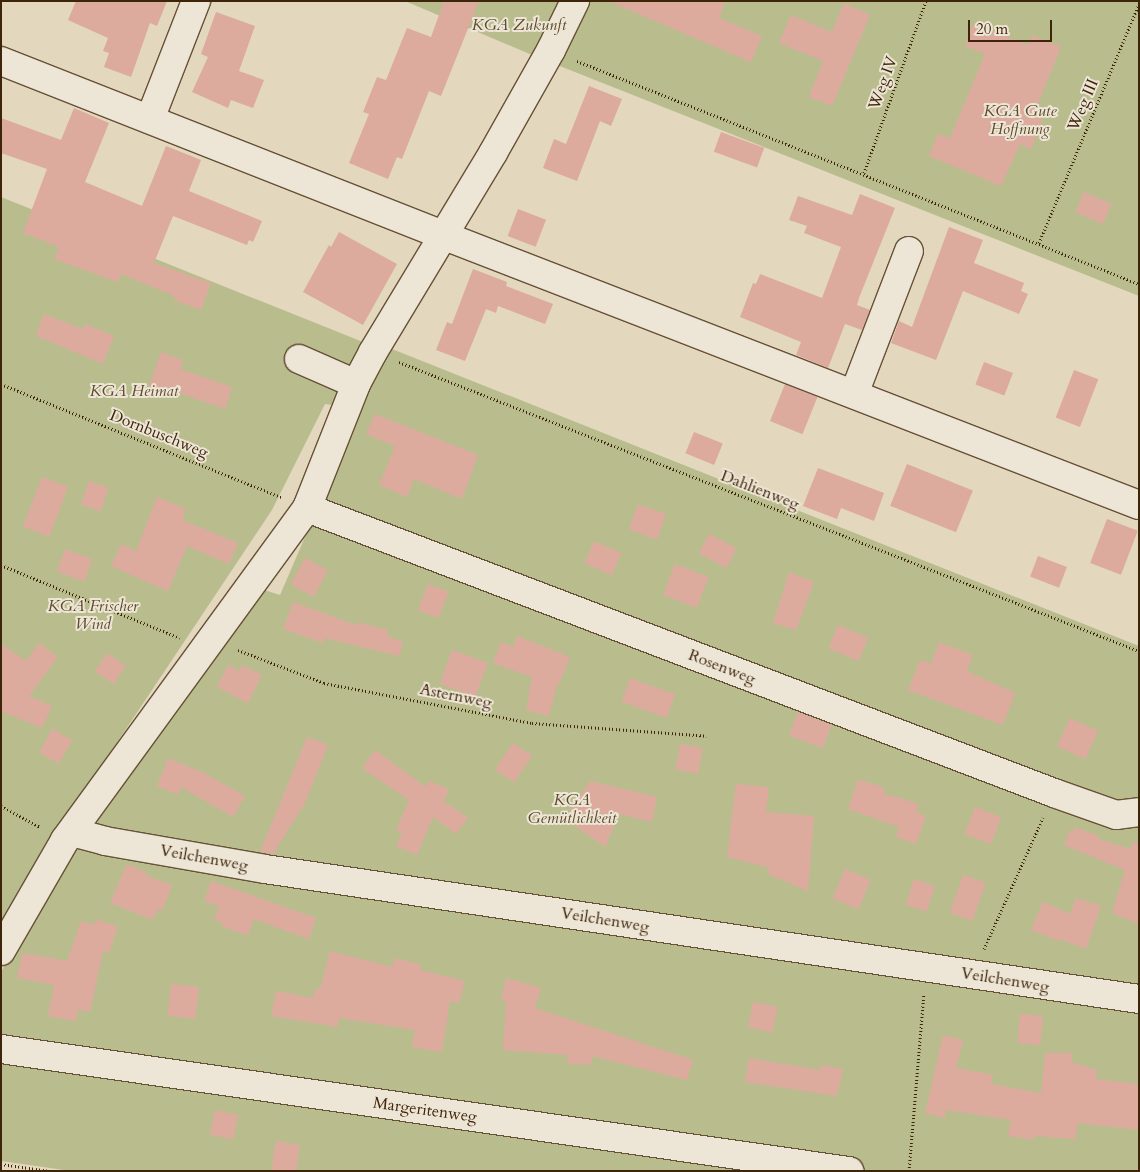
<!DOCTYPE html>
<meta charset="utf-8">
<style>
body{margin:0}
#map{position:relative;width:1140px;height:1172px;overflow:hidden;background:#e3d7be;font-family:Cardo,serif}
div>[style]{position:absolute}
.green>*{inset:0;background:#b9bd8e}
.building>*{inset:0;background:#dcab9d;transform-origin:0 0}
.path>*{height:3px;margin-top:-1.5px;transform-origin:0;background:repeating-linear-gradient(90deg,#3e2409 0 1px,transparent 0 3.5px)}
.roads{filter:drop-shadow(1px 0 #675136) drop-shadow(-1px 0 #675136) drop-shadow(0 1px #675136) drop-shadow(0 -1px #675136)}
.minor>*{height:28px;margin:-14px;padding:0 14px;transform-origin:14px;border-radius:14px;background:#ede5d5}
span{translate:-50% -50%;white-space:nowrap;text-align:center;line-height:1.15;-webkit-text-stroke:4px #ede5d5;paint-order:stroke}
.park-label{font-size:16px;color:#5d4a2a;font-style:italic}
.street-label{font-size:16px;color:#3e2409}
.frame{position:absolute;inset:0;border:2px solid #3e2409;pointer-events:none}
.scale{position:absolute;left:968px;top:20px;width:84px;height:22px;box-sizing:border-box;border:2px solid #3e2409;border-top:0;padding-left:6px;font-size:15px;line-height:18px;white-space:nowrap;color:#3e2409;-webkit-text-stroke:4px #ede5d5;paint-order:stroke}
</style>
<div id="map">
<div class="green">
<div style="clip-path:polygon(405px 1px,1139px 1px,1139px 296px,532px 55px)"></div>
<div style="clip-path:polygon(1px 197px,368px 344px,340px 406px,325px 404px,272px 510px,44px 852px,1px 922px)"></div>
<div style="clip-path:polygon(387px 347px,1139px 646px,1139px 1171px,71px 1171px,1px 1161px,1px 972px,71px 848px,261px 589px,280px 595px)"></div>
</div>
<div class="building">
<div style="clip-path:polygon(76px 1px,167px 1px,157px 26px,150px 23px,131px 77px,104px 67px,109px 53px,103px 51px,108px 38px,68px 20px)"></div>
<div style="clip-path:polygon(444px 1px,479px 1px,441px 96px,429px 91px,402px 159px,397px 157px,388px 179px,349px 163px,369px 114px,363px 112px,377px 77px,386px 80px,407px 28px,431px 37px)"></div>
<div style="clip-path:polygon(608px 1px,725px 1px,719px 18px,762px 36px,751px 62px)"></div>
<div style="clip-path:polygon(844px 3px,870px 15px,832px 106px,809px 97px,823px 61px,779px 43px,791px 15px,832px 32px)"></div>
<div style="clip-path:polygon(216px 12px,255px 26px,239px 71px,264px 80px,253px 108px,231px 100px,228px 108px,192px 92px,208px 57px,201px 54px)"></div>
<div style="clip-path:polygon(973px 24px,1028px 45px,1032px 35px,1061px 47px,1033px 116px,1043px 120px,1031px 149px,1020px 144px,1001px 186px,929px 156px,938px 134px,950px 138px,985px 54px,965px 46px)"></div>
<div style="clip-path:polygon(589px 86px,622px 99px,611px 126px,600px 121px,577px 181px,543px 168px,554px 139px,566px 144px)"></div>
<div style="clip-path:polygon(74px 108px,109px 123px,85px 182px,142px 206px,166px 146px,201px 160px,189px 191px,262px 221px,253px 242px,249px 240px,247px 245px,173px 216px,154px 263px,211px 283px,201px 310px,174px 300px,175px 296px,121px 274px,118px 282px,54px 259px,59px 247px,23px 233px,47px 169px,1px 153px,1px 118px,61px 140px)"></div>
<div style="left:721px;top:132px;width:46px;height:21px;rotate:20deg"></div>
<div style="left:1084px;top:192px;width:30px;height:22px;rotate:23deg"></div>
<div style="clip-path:polygon(860px 194px,895px 208px,859px 298px,857px 305px,870px 310px,862px 330px,845px 324px,828px 368px,796px 355px,801px 342px,740px 317px,753px 283px,756px 284px,760px 274px,822px 298px,841px 247px,804px 233px,807px 226px,789px 220px,798px 196px,852px 215px)"></div>
<div style="left:518px;top:209px;width:30px;height:29px;rotate:21deg"></div>
<div style="clip-path:polygon(949px 227px,983px 240px,974px 263px,1024px 283px,1021px 291px,1028px 294px,1019px 314px,963px 291px,936px 360px,891px 343px,899px 321px,912px 327px)"></div>
<div style="clip-path:polygon(339px 232px,397px 264px,363px 325px,303px 292px,329px 245px,331px 247px)"></div>
<div style="clip-path:polygon(473px 269px,507px 282px,506px 286px,553px 304px,545px 324px,498px 306px,496px 313px,486px 309px,465px 361px,436px 350px,447px 322px,452px 324px)"></div>
<div style="clip-path:polygon(44px 314px,83px 329px,85px 324px,114px 336px,103px 364px,36px 336px)"></div>
<div style="clip-path:polygon(161px 352px,183px 360px,180px 369px,232px 387px,225px 409px,173px 391px,171px 395px,149px 387px)"></div>
<div style="left:984px;top:362px;width:31px;height:24px;rotate:21deg"></div>
<div style="left:1074px;top:370px;width:26px;height:51px;rotate:21deg"></div>
<div style="left:785px;top:384px;width:35px;height:40px;rotate:22deg"></div>
<div style="clip-path:polygon(375px 414px,478px 455px,462px 499px,414px 479px,407px 497px,379px 485px,395px 446px,366px 434px)"></div>
<div style="left:694px;top:432px;width:31px;height:23px;rotate:22deg"></div>
<div style="left:907px;top:464px;width:71px;height:45px;rotate:22deg"></div>
<div style="clip-path:polygon(818px 468px,884px 493px,874px 521px,841px 508px,837px 519px,803px 506px)"></div>
<div style="left:42px;top:477px;width:28px;height:53px;rotate:21deg"></div>
<div style="left:89px;top:481px;width:21px;height:25px;rotate:19deg"></div>
<div style="clip-path:polygon(157px 497px,186px 509px,182px 520px,238px 543px,229px 564px,187px 546px,168px 591px,111px 566px,121px 544px,136px 551px)"></div>
<div style="left:638px;top:504px;width:30px;height:27px;rotate:20deg"></div>
<div style="left:1107px;top:519px;width:33px;height:47px;rotate:21deg"></div>
<div style="left:709px;top:534px;width:31px;height:22px;rotate:27deg"></div>
<div style="left:594px;top:541px;width:30px;height:24px;rotate:24deg"></div>
<div style="left:65px;top:549px;width:29px;height:24px;rotate:20deg"></div>
<div style="left:1038px;top:556px;width:31px;height:22px;rotate:21deg"></div>
<div style="left:305px;top:558px;width:26px;height:30px;rotate:28deg"></div>
<div style="left:675px;top:564px;width:36px;height:33px;rotate:21deg"></div>
<div style="clip-path:polygon(789px 572px,814px 582px,796px 630px,773px 623px)"></div>
<div style="left:428px;top:584px;width:22px;height:28px;rotate:21deg"></div>
<div style="clip-path:polygon(293px 602px,356px 625px,357px 622px,388px 630px,387px 636px,403px 642px,399px 656px,325px 638px,323px 643px,283px 629px)"></div>
<div style="left:838px;top:625px;width:33px;height:25px;rotate:23deg"></div>
<div style="clip-path:polygon(517px 636px,570px 657px,559px 684px,557px 684px,549px 716px,526px 710px,532px 677px,493px 663px,501px 642px,513px 647px)"></div>
<div style="clip-path:polygon(939px 642px,973px 655px,967px 671px,1015px 693px,1003px 725px,908px 690px,920px 660px,931px 664px)"></div>
<div style="clip-path:polygon(39px 643px,58px 657px,29px 696px,52px 706px,42px 728px,1px 711px,1px 644px,26px 661px)"></div>
<div style="left:452px;top:650px;width:38px;height:36px;rotate:20deg"></div>
<div style="left:107px;top:653px;width:23px;height:22px;rotate:34deg"></div>
<div style="clip-path:polygon(228px 665px,239px 671px,242px 665px,262px 675px,248px 703px,217px 687px)"></div>
<div style="left:630px;top:678px;width:48px;height:25px;rotate:20deg"></div>
<div style="left:798px;top:712px;width:36px;height:25px;rotate:21deg"></div>
<div style="left:1070px;top:718px;width:31px;height:31px;rotate:25deg"></div>
<div style="left:52px;top:729px;width:23px;height:27px;rotate:29deg"></div>
<div style="clip-path:polygon(307px 737px,328px 745px,305px 803px,273px 854px,260px 852px)"></div>
<div style="left:513px;top:743px;width:23px;height:32px;rotate:34deg"></div>
<div style="left:680px;top:744px;width:23px;height:26px;rotate:10deg"></div>
<div style="clip-path:polygon(375px 750px,426px 787px,429px 781px,449px 789px,444px 801px,468px 818px,456px 834px,433px 817px,417px 855px,396px 846px,402px 832px,396px 830px,409px 800px,362px 768px)"></div>
<div style="clip-path:polygon(168px 758px,202px 772px,245px 796px,233px 817px,181px 787px,178px 795px,157px 786px)"></div>
<div style="clip-path:polygon(858px 779px,885px 788px,883px 793px,919px 804px,916px 812px,926px 816px,916px 844px,896px 837px,899px 827px,848px 809px)"></div>
<div style="clip-path:polygon(590px 781px,657px 797px,652px 822px,619px 814px,605px 847px,565px 819px)"></div>
<div style="clip-path:polygon(736px 784px,769px 787px,766px 812px,814px 816px,808px 891px,767px 874px,770px 868px,727px 857px)"></div>
<div style="left:975px;top:807px;width:28px;height:29px;rotate:21deg"></div>
<div style="clip-path:polygon(1075px 827px,1099px 836px,1098px 839px,1131px 849px,1133px 842px,1139px 843px,1139px 924px,1112px 913px,1125px 870px,1064px 845px,1070px 830px,1073px 832px)"></div>
<div style="clip-path:polygon(127px 864px,146px 872px,145px 875px,172px 885px,162px 911px,158px 909px,153px 920px,110px 903px)"></div>
<div style="left:845px;top:869px;width:28px;height:32px;rotate:23deg"></div>
<div style="left:963px;top:875px;width:24px;height:40px;rotate:19deg"></div>
<div style="left:914px;top:879px;width:22px;height:27px;rotate:18deg"></div>
<div style="clip-path:polygon(211px 881px,316px 918px,309px 939px,254px 919px,248px 935px,222px 927px,223px 923px,214px 920px,219px 906px,204px 901px)"></div>
<div style="clip-path:polygon(1076px 898px,1101px 906px,1086px 949px,1059px 939px,1058px 941px,1031px 930px,1043px 902px,1070px 914px)"></div>
<div style="clip-path:polygon(96px 919px,118px 927px,109px 953px,103px 951px,90px 1012px,78px 1009px,76px 1021px,48px 1016px,54px 985px,17px 978px,22px 953px,67px 961px,81px 921px,94px 925px)"></div>
<div style="clip-path:polygon(330px 951px,392px 967px,395px 958px,421px 965px,420px 970px,465px 981px,459px 1003px,450px 1001px,442px 1052px,412px 1047px,415px 1030px,339px 1018px,338px 1027px,271px 1016px,276px 991px,313px 998px,315px 988px,320px 990px)"></div>
<div style="clip-path:polygon(506px 978px,541px 988px,535px 1008px,693px 1060px,687px 1080px,592px 1056px,591px 1065px,567px 1063px,568px 1055px,503px 1050px,506px 1001px,501px 1000px)"></div>
<div style="left:171px;top:984px;width:28px;height:32px;rotate:6deg"></div>
<div style="left:753px;top:1002px;width:25px;height:26px;rotate:11deg"></div>
<div style="left:1020px;top:1014px;width:23px;height:29px;rotate:5deg"></div>
<div style="clip-path:polygon(943px 1035px,963px 1040px,956px 1068px,993px 1075px,991px 1084px,1041px 1093px,1045px 1053px,1073px 1053px,1071px 1062px,1097px 1070px,1096px 1079px,1139px 1084px,1139px 1130px,1078px 1123px,1075px 1139px,1034px 1136px,1034px 1140px,1008px 1136px,1011px 1120px,946px 1110px,945px 1118px,925px 1113px)"></div>
<div style="clip-path:polygon(749px 1058px,820px 1070px,821px 1065px,843px 1069px,837px 1096px,745px 1082px)"></div>
<div style="left:215px;top:1110px;width:24px;height:25px;rotate:12deg"></div>
<div style="clip-path:polygon(276px 1141px,300px 1145px,296px 1171px,271px 1171px)"></div>
</div>
<div class="path">
<div style="left:577px;top:61px;width:605px;rotate:21.64deg"></div>
<div style="left:864px;top:173px;width:183px;rotate:-70.2deg"></div>
<div style="left:1039px;top:243px;width:259px;rotate:-67.3deg"></div>
<div style="left:399px;top:362px;width:794px;rotate:21.33deg"></div>
<div style="left:1px;top:384px;width:302px;rotate:22deg"></div>
<div style="left:1px;top:565px;width:193px;rotate:22.2deg"></div>
<div style="left:238px;top:650px;width:92px;rotate:21deg"></div>
<div style="left:324px;top:683px;width:212px;rotate:10.9deg"></div>
<div style="left:532px;top:723px;width:175px;rotate:4.2deg"></div>
<div style="left:1px;top:806px;width:44px;rotate:28.3deg"></div>
<div style="left:984px;top:949px;width:144px;rotate:-65.8deg"></div>
<div style="left:1px;top:1164px;width:49px;rotate:8.1deg"></div>
<div style="left:909px;top:1171px;width:178px;rotate:-85.2deg"></div>
</div>
<div class="roads">
<div class="minor">
<div style="left:1px;top:61px;width:474px;rotate:21.5deg"></div>
<div style="left:442px;top:235px;width:747px;rotate:21.18deg"></div>
<div style="left:150px;top:119px;width:127px;rotate:-68.7deg"></div>
<div style="left:299px;top:359px;width:62px;rotate:23.7deg"></div>
<div style="left:854px;top:394px;width:153px;rotate:-69deg"></div>
<div style="left:307px;top:508px;width:800px;rotate:20.88deg"></div>
<div style="left:1054px;top:793px;width:66px;rotate:19.5deg"></div>
<div style="left:1116px;top:815px;width:23px;rotate:-7deg"></div>
<div style="left:72px;top:832px;width:34px;rotate:15deg"></div>
<div style="left:105px;top:841px;width:162px;rotate:9.9deg"></div>
<div style="left:265px;top:869px;width:884px;rotate:8.46deg"></div>
<div style="left:1px;top:951px;width:128px;rotate:-60deg"></div>
<div style="left:65px;top:840px;width:411px;rotate:-53.9deg"></div>
<div style="left:307px;top:508px;width:133px;rotate:-68.4deg"></div>
<div style="left:356px;top:384px;width:36px;rotate:-62deg"></div>
<div style="left:373px;top:352px;width:232px;rotate:-58.9deg"></div>
<div style="left:493px;top:153px;width:118px;rotate:-60.6deg"></div>
<div style="left:551px;top:50px;width:55px;rotate:-63.9deg"></div>
<div style="left:1px;top:1049px;width:857px;rotate:8.19deg"></div>
</div>
</div>
<div class="park-label">
<span style="left:519px;top:25px">KGA Zukunft</span>
<span style="left:1020px;top:120px">KGA Gute<br>Hoffnung</span>
<span style="left:134px;top:391px">KGA Heimat</span>
<span style="left:93px;top:615px">KGA Frischer<br>Wind</span>
<span style="left:572px;top:809px">KGA<br>Gemütlichkeit</span>
</div>
<div class="street-label">
<span style="left:883px;top:83px;rotate:-70deg">Weg IV</span>
<span style="left:1083px;top:105px;rotate:-67deg">Weg III</span>
<span style="left:159px;top:434px;rotate:22deg">Dornbuschweg</span>
<span style="left:760px;top:490px;rotate:21deg">Dahlienweg</span>
<span style="left:722px;top:667px;rotate:21deg">Rosenweg</span>
<span style="left:456px;top:696px;rotate:11deg">Asternweg</span>
<span style="left:204px;top:858px;rotate:10deg">Veilchenweg</span>
<span style="left:605px;top:920px;rotate:9deg">Veilchenweg</span>
<span style="left:1005px;top:980px;rotate:9deg">Veilchenweg</span>
<span style="left:425px;top:1110px;rotate:8deg">Margeritenweg</span>
</div>
<div class="frame"></div>
<div class="scale">20 m</div>
</div>
